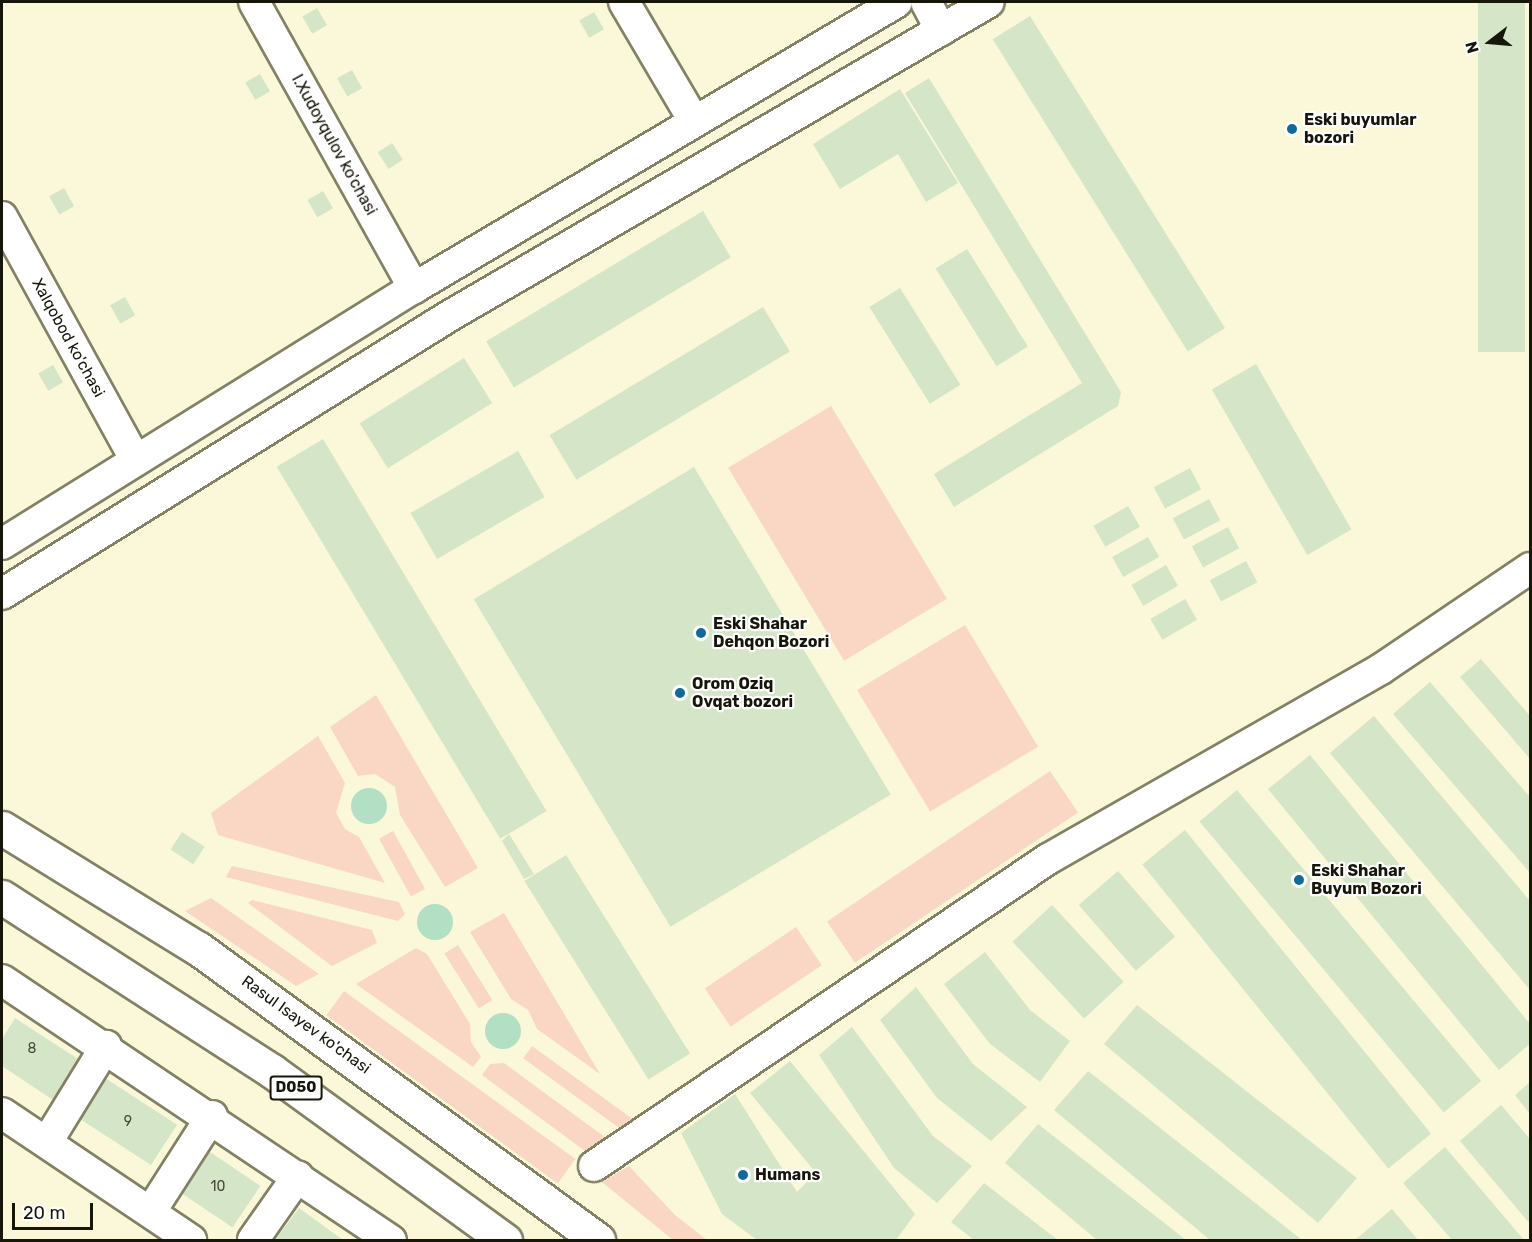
<!DOCTYPE html>
<style>
body{margin:0}
#map{position:relative;width:1532px;height:1242px;overflow:hidden;background:#faf8d8;font-family:Rubik,sans-serif}
div>[style]{position:absolute}
.green>*{inset:0;background:#f9d7c4;transform-origin:0 0}
.water>*{inset:0;background:#b3dfc4}
.round{border-radius:50%}
.building>*{inset:0;background:#d5e5c8;transform-origin:0 0}
.roads{filter:drop-shadow(2px 0 #838164) drop-shadow(-2px 0 #838164) drop-shadow(0 2px #838164) drop-shadow(0 -2px #838164)}
.street>*{height:30px;margin:-15px;padding:0 15px;transform-origin:15px;border-radius:15px;background:#fff}
.primary>*{height:33px;margin:-16.5px;padding:0 16.5px;transform-origin:16.5px;border-radius:16.5px;background:#fff}
.dots>*{width:16px;height:16px;translate:-50% -50%;box-sizing:border-box;border:3px solid #fff;border-radius:50%}
span{translate:-50% -50%;white-space:nowrap;text-align:center;line-height:1.15;-webkit-text-stroke:4.5px #fff;paint-order:stroke}
.number-label{font-size:14px;color:#464a3a}
.number-label span{-webkit-text-stroke-width:0}
.shield-label span{padding:2px 4px;background:#fff;border:2px solid;border-radius:4px;-webkit-text-stroke-width:0}
.shield-label{font-size:15px;color:#17160b;font-weight:700}
.poi-label{font-size:16px;color:#17160b;font-weight:700}
.left{translate:0 -50%;text-align:left}
.street-label{font-size:16px;color:#17160b}
.frame{position:absolute;inset:0;border:3px solid #17160b;pointer-events:none}
.north{position:absolute;left:1460px;top:12px;width:60px;height:60px;-webkit-text-stroke:4px #fff;paint-order:stroke;rotate:254deg;font-size:16px;font-weight:700;line-height:24px;text-align:center;color:#17160b}
.north::after{content:'';display:block;margin:auto;width:21px;height:27px;background:#17160b;clip-path:polygon(50% 0,100% 100%,50% 72%,0 100%)}
.scale{position:absolute;left:12px;top:1203px;width:81px;height:27px;box-sizing:border-box;border:3px solid #17160b;border-top:0;padding-left:8px;font-size:18px;line-height:21px;white-space:nowrap;color:#17160b;-webkit-text-stroke:4px #fff;paint-order:stroke}
</style>
<div id="map">
<div class="green">
<div style="left:831px;top:406px;width:225px;height:120px;rotate:59deg"></div>
<div style="left:965px;top:625px;width:142px;height:126px;rotate:59deg"></div>
<div style="clip-path:polygon(376px 695px,478px 868px,445px 887px,400px 815px,395px 787px,375px 774px,358px 776px,330px 727px)"></div>
<div style="clip-path:polygon(318px 736px,345px 783px,336px 813px,345px 829px,359px 837px,385px 883px,218px 835px,211px 813px)"></div>
<div style="left:1050px;top:771px;width:50px;height:269px;rotate:56deg"></div>
<div style="left:393px;top:831px;width:66px;height:16px;rotate:61deg"></div>
<div style="clip-path:polygon(232px 866px,399px 902px,405px 914px,398px 921px,226px 877px)"></div>
<div style="clip-path:polygon(211px 898px,319px 974px,296px 986px,185px 911px)"></div>
<div style="clip-path:polygon(252px 900px,372px 930px,377px 943px,332px 966px,248px 903px)"></div>
<div style="clip-path:polygon(504px 913px,600px 1074px,537px 1029px,528px 1010px,511px 999px,470px 932px)"></div>
<div style="left:796px;top:927px;width:46px;height:110px;rotate:56deg"></div>
<div style="left:458px;top:945px;width:65px;height:16px;rotate:58deg"></div>
<div style="clip-path:polygon(416px 948px,427px 954px,470px 1024px,471px 1042px,481px 1057px,473px 1067px,356px 984px)"></div>
<div style="left:344px;top:991px;width:286px;height:30px;rotate:36deg"></div>
<div style="left:532px;top:1046px;width:123px;height:15px;rotate:36deg"></div>
<div style="clip-path:polygon(504px 1063px,606px 1138px,585px 1151px,482px 1075px,490px 1064px)"></div>
<div style="clip-path:polygon(629px 1166px,675px 1215px,707px 1240px,673px 1240px,602px 1182px)"></div>
</div>
<div class="water">
<div class="round" style="left:351px;top:788px;width:36px;height:36px"></div>
<div class="round" style="left:417px;top:904px;width:36px;height:36px"></div>
<div class="round" style="left:485px;top:1013px;width:36px;height:36px"></div>
</div>
<div class="building">
<div style="left:1478px;top:2px;width:47px;height:350px"></div>
<div style="left:317px;top:8px;width:20px;height:17px;rotate:60deg"></div>
<div style="left:594px;top:12px;width:20px;height:17px;rotate:60deg"></div>
<div style="left:1030px;top:16px;width:368px;height:44px;rotate:58deg"></div>
<div style="left:352px;top:70px;width:21px;height:17px;rotate:61deg"></div>
<div style="left:260px;top:74px;width:20px;height:17px;rotate:60deg"></div>
<div style="clip-path:polygon(929px 78px,1121px 392px,1118px 406px,954px 507px,934px 474px,1082px 383px,905px 93px)"></div>
<div style="clip-path:polygon(900px 89px,958px 183px,926px 202px,898px 154px,840px 189px,813px 144px)"></div>
<div style="left:392px;top:143px;width:20px;height:17px;rotate:57deg"></div>
<div style="left:64px;top:188px;width:21px;height:17px;rotate:61deg"></div>
<div style="left:323px;top:191px;width:20px;height:18px;rotate:60deg"></div>
<div style="left:703px;top:211px;width:54px;height:253px;rotate:59deg"></div>
<div style="left:967px;top:249px;width:115px;height:37px;rotate:58deg"></div>
<div style="left:900px;top:288px;width:114px;height:36px;rotate:58deg"></div>
<div style="left:125px;top:297px;width:21px;height:17px;rotate:61deg"></div>
<div style="left:763px;top:307px;width:52px;height:249px;rotate:59deg"></div>
<div style="left:464px;top:358px;width:53px;height:123px;rotate:58deg"></div>
<div style="left:1256px;top:364px;width:191px;height:51px;rotate:60deg"></div>
<div style="left:53px;top:365px;width:20px;height:17px;rotate:60deg"></div>
<div style="left:323px;top:439px;width:434px;height:54px;rotate:59deg"></div>
<div style="left:518px;top:451px;width:53px;height:124px;rotate:60deg"></div>
<div style="left:694px;top:467px;width:382px;height:257px;rotate:59deg"></div>
<div style="left:1190px;top:468px;width:24px;height:41px;rotate:62deg"></div>
<div style="left:1209px;top:499px;width:24px;height:41px;rotate:62deg"></div>
<div style="left:1128px;top:506px;width:24px;height:40px;rotate:60deg"></div>
<div style="left:1228px;top:527px;width:24px;height:41px;rotate:62deg"></div>
<div style="left:1148px;top:537px;width:23px;height:41px;rotate:61deg"></div>
<div style="left:1246px;top:561px;width:24px;height:41px;rotate:62deg"></div>
<div style="left:1166px;top:565px;width:24px;height:40px;rotate:60deg"></div>
<div style="left:1185px;top:599px;width:24px;height:40px;rotate:60deg"></div>
<div style="clip-path:polygon(1481px 659px,1530px 716px,1530px 759px,1460px 677px)"></div>
<div style="clip-path:polygon(1430px 682px,1530px 797px,1530px 873px,1393px 714px)"></div>
<div style="clip-path:polygon(1374px 716px,1530px 901px,1530px 990px,1330px 753px)"></div>
<div style="clip-path:polygon(1310px 755px,1530px 1024px,1530px 1044px,1499px 1070px,1268px 789px)"></div>
<div style="left:1237px;top:790px;width:380px;height:49px;rotate:50deg"></div>
<div style="left:1185px;top:830px;width:391px;height:55px;rotate:51deg"></div>
<div style="left:182px;top:832px;width:27px;height:21px;rotate:33deg"></div>
<div style="clip-path:polygon(509px 834px,534px 874px,524px 879px,502px 841px)"></div>
<div style="left:566px;top:855px;width:234px;height:49px;rotate:58deg"></div>
<div style="left:1118px;top:871px;width:87px;height:52px;rotate:49deg"></div>
<div style="left:1052px;top:905px;width:105px;height:54px;rotate:47deg"></div>
<div style="clip-path:polygon(985px 952px,1030px 1010px,1070px 1041px,1040px 1082px,990px 1044px,944px 984px)"></div>
<div style="clip-path:polygon(916px 987px,973px 1064px,1027px 1107px,991px 1141px,937px 1098px,880px 1020px)"></div>
<div style="clip-path:polygon(1137px 1005px,1357px 1178px,1318px 1223px,1104px 1044px)"></div>
<div style="clip-path:polygon(15px 1018px,78px 1059px,53px 1100px,2px 1066px,2px 1039px)"></div>
<div style="clip-path:polygon(852px 1027px,933px 1136px,972px 1166px,937px 1203px,894px 1168px,819px 1055px)"></div>
<div style="clip-path:polygon(790px 1061px,915px 1214px,896px 1240px,757px 1240px,722px 1214px,681px 1133px,735px 1094px,797px 1192px,816px 1173px,750px 1093px)"></div>
<div style="clip-path:polygon(1088px 1071px,1302px 1240px,1210px 1240px,1054px 1110px)"></div>
<div style="left:105px;top:1078px;width:86px;height:48px;rotate:33deg"></div>
<div style="clip-path:polygon(1530px 1082px,1530px 1114px,1515px 1095px)"></div>
<div style="clip-path:polygon(1501px 1105px,1530px 1139px,1530px 1224px,1460px 1141px)"></div>
<div style="clip-path:polygon(1038px 1124px,1186px 1240px,1097px 1240px,1005px 1163px)"></div>
<div style="clip-path:polygon(1445px 1147px,1524px 1240px,1452px 1240px,1403px 1183px)"></div>
<div style="left:204px;top:1148px;width:68px;height:50px;rotate:34deg"></div>
<div style="clip-path:polygon(984px 1183px,1058px 1240px,974px 1240px,951px 1222px)"></div>
<div style="clip-path:polygon(299px 1208px,343px 1240px,275px 1240px)"></div>
<div style="clip-path:polygon(1392px 1209px,1418px 1240px,1355px 1240px)"></div>
</div>
<div class="roads">
<div class="street">
<div style="left:254px;top:2px;width:328px;rotate:60.8deg"></div>
<div style="left:624px;top:2px;width:138px;rotate:59.5deg"></div>
<div style="left:926px;top:2px;width:32px;rotate:62deg"></div>
<div style="left:2px;top:217px;width:276px;rotate:61.2deg"></div>
<div style="left:2px;top:544px;width:485px;rotate:-31.9deg"></div>
<div style="left:414px;top:288px;width:561px;rotate:-30.63deg"></div>
<div style="left:2px;top:594px;width:529px;rotate:-31.86deg"></div>
<div style="left:451px;top:315px;width:622px;rotate:-30.19deg"></div>
<div style="left:2px;top:980px;width:468px;rotate:33.8deg"></div>
<div style="left:2px;top:1113px;width:228px;rotate:33.9deg"></div>
<div style="left:47px;top:1142px;width:113px;rotate:-58.4deg"></div>
<div style="left:594px;top:1166px;width:548px;rotate:-34.07deg"></div>
<div style="left:1048px;top:859px;width:383px;rotate:-29.7deg"></div>
<div style="left:1381px;top:669px;width:180px;rotate:-34.1deg"></div>
<div style="left:151px;top:1211px;width:113px;rotate:-57.3deg"></div>
<div style="left:253px;top:1240px;width:78px;rotate:-54.9deg"></div>
</div>
<div class="primary">
<div style="left:2px;top:828px;width:231px;rotate:31.6deg"></div>
<div style="left:199px;top:949px;width:494px;rotate:36.1deg"></div>
<div style="left:2px;top:897px;width:321px;rotate:32.8deg"></div>
<div style="left:272px;top:1071px;width:288px;rotate:36deg"></div>
</div>
</div>
<div class="dots">
<div style="left:1292px;top:129px;background:#106b9a"></div>
<div style="left:701px;top:633px;background:#106b9a"></div>
<div style="left:680px;top:693px;background:#106b9a"></div>
<div style="left:1299px;top:880px;background:#106b9a"></div>
<div style="left:743px;top:1175px;background:#106b9a"></div>
</div>
<div class="number-label">
<span style="left:32px;top:1049px">8</span>
<span style="left:128px;top:1122px">9</span>
<span style="left:218px;top:1187px">10</span>
</div>
<div class="shield-label">
<span style="left:296px;top:1088px">D050</span>
</div>
<div class="poi-label">
<span class="left" style="left:1304px;top:129px">Eski buyumlar<br>bozori</span>
<span class="left" style="left:713px;top:633px">Eski Shahar<br>Dehqon Bozori</span>
<span class="left" style="left:692px;top:693px">Orom Oziq<br>Ovqat bozori</span>
<span class="left" style="left:1311px;top:880px">Eski Shahar<br>Buyum Bozori</span>
<span class="left" style="left:755px;top:1175px">Humans</span>
</div>
<div class="street-label">
<span style="left:334px;top:145px;rotate:61deg">I.Xudoyqulov ko'chasi</span>
<span style="left:68px;top:338px;rotate:61deg">Xalqobod ko'chasi</span>
<span style="left:306px;top:1025px;rotate:36deg">Rasul Isayev ko'chasi</span>
</div>
<div class="frame"></div>
<div class="north">N</div>
<div class="scale">20 m</div>
</div>
